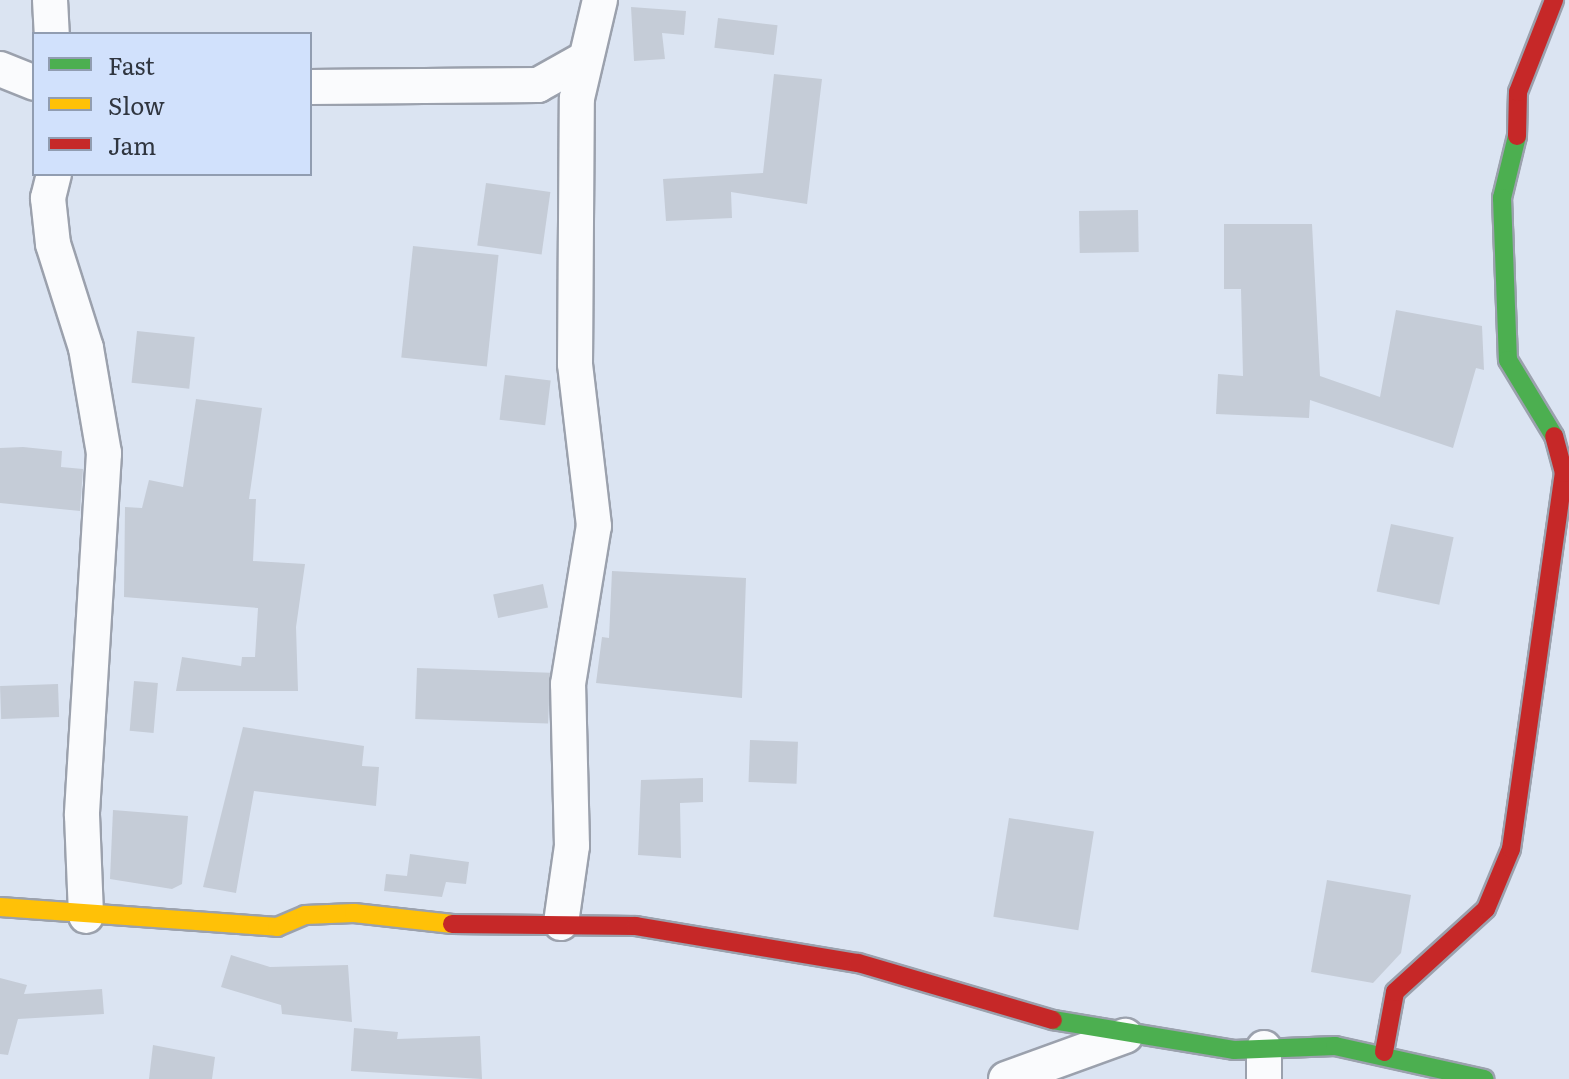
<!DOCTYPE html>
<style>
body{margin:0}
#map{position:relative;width:1569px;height:1079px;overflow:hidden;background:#dbe4f2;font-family:Literata,serif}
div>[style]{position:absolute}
.building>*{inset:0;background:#c5ccd7;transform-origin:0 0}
.roads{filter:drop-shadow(2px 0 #9ba1ad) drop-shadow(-2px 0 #9ba1ad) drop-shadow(0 2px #9ba1ad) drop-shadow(0 -2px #9ba1ad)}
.street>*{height:34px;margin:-17px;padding:0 17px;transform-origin:17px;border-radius:17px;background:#fafbfd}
.fast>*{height:18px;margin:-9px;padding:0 9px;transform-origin:9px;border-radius:9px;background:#4caf50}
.slow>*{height:18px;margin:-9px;padding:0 9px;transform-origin:9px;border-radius:9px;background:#ffc107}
.jam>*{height:18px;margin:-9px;padding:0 9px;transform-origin:9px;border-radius:9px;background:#c62828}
span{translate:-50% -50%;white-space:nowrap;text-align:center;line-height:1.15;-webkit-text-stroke:6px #d1e1fc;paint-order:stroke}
.legend{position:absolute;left:32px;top:32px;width:280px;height:144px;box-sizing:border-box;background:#d1e1fc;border:2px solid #919db1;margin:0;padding:10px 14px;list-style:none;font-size:24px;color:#303640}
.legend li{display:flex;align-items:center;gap:16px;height:40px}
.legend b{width:40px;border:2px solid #919db1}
</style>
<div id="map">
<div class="building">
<div style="clip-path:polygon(631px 7px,686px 11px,684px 35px,662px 33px,665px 59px,634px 61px)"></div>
<div style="left:718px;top:18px;width:60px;height:30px;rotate:7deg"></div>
<div style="clip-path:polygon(774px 74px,822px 79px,807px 204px,731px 192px,732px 218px,666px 221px,663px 179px,763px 173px)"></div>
<div style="left:486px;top:183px;width:65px;height:63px;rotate:8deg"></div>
<div style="left:1138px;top:210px;width:42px;height:59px;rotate:89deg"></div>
<div style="clip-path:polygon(1224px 224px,1312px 224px,1320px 376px,1380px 397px,1396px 310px,1482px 326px,1484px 370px,1476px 368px,1453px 448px,1310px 400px,1309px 418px,1216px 414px,1218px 374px,1243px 376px,1241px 289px,1224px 289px)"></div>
<div style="left:413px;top:246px;width:86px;height:112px;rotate:6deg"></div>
<div style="left:137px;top:331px;width:58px;height:52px;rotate:6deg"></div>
<div style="left:505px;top:375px;width:46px;height:45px;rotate:7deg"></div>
<div style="clip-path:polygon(196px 399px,262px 408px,249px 499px,256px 499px,253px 561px,305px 564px,296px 627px,298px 691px,176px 691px,182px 657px,241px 666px,242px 657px,255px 657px,258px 608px,124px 597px,125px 507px,142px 508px,149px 480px,183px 487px)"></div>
<div style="clip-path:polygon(23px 447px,62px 451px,61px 467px,83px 469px,80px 511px,0 503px,0 448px)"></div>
<div style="left:1391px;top:524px;width:64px;height:69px;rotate:12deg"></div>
<div style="clip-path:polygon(612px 571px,746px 578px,742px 698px,596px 683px,602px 637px,609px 638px)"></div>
<div style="left:543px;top:584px;width:24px;height:51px;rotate:78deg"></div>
<div style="left:417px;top:668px;width:133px;height:51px;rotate:2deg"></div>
<div style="left:134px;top:681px;width:24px;height:50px;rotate:5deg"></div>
<div style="left:58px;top:684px;width:33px;height:58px;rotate:88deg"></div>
<div style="clip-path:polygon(243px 727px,364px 746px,362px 766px,379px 767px,376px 806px,254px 791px,236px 893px,203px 887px)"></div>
<div style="left:750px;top:740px;width:48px;height:42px;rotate:2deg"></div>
<div style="clip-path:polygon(703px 778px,703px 802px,680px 803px,681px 858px,638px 855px,641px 780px)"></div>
<div style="clip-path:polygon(113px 810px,188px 816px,182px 884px,172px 889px,110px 879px)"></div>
<div style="left:1009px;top:818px;width:86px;height:100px;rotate:9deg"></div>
<div style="clip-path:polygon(410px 854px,469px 862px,466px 884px,446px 882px,442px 897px,384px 891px,386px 874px,407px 876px)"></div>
<div style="clip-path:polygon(1327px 880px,1411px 895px,1401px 953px,1373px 983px,1311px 972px)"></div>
<div style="clip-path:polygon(231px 955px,270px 967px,348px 965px,352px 1022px,282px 1014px,281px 1005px,221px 987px)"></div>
<div style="clip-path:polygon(0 978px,27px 985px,24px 994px,102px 989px,104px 1014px,18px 1019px,8px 1055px,0 1054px)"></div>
<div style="clip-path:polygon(354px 1028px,398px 1032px,397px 1039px,480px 1036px,482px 1079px,351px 1071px)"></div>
<div style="clip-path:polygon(153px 1045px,215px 1057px,212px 1079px,149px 1079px)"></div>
</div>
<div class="roads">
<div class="street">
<div style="left:50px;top:0;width:34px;rotate:87deg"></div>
<div style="left:0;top:69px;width:37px;rotate:22deg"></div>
<div style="left:310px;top:87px;width:228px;rotate:-0.5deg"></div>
<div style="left:538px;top:85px;width:49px;rotate:-29.2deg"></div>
<div style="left:54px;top:174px;width:25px;rotate:104deg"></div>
<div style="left:48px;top:198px;width:46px;rotate:83.8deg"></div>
<div style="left:53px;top:244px;width:109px;rotate:72.4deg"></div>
<div style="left:86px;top:348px;width:107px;rotate:80.3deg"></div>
<div style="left:104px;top:453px;width:363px;rotate:93.5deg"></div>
<div style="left:82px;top:815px;width:101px;rotate:87.7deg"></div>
<div style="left:561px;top:923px;width:78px;rotate:-81.9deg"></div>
<div style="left:572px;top:846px;width:162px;rotate:-91.4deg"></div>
<div style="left:568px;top:684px;width:160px;rotate:-80.7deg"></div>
<div style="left:594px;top:526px;width:163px;rotate:-96.7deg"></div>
<div style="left:575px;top:364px;width:266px;rotate:-89.6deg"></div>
<div style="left:577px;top:98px;width:101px;rotate:-76.8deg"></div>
<div style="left:1006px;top:1079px;width:127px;rotate:-19.9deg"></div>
<div style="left:1264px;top:1079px;width:31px;rotate:-90deg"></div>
</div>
<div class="fast">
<div style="left:1517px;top:136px;width:64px;rotate:103.6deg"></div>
<div style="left:1502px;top:198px;width:162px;rotate:87.9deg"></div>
<div style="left:1508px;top:360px;width:89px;rotate:58.8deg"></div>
<div style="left:1053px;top:1020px;width:183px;rotate:9.4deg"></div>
<div style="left:1234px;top:1050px;width:101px;rotate:-2.3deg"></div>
<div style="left:1335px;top:1046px;width:153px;rotate:12.5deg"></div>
</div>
<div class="slow">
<div style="left:0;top:907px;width:278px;rotate:4.1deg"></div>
<div style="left:277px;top:927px;width:30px;rotate:-23deg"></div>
<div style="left:305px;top:915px;width:49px;rotate:-2.3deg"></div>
<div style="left:354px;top:913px;width:99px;rotate:6.4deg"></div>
</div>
<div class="jam">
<div style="left:1517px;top:136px;width:44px;rotate:-88.7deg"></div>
<div style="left:1518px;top:92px;width:99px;rotate:-68.6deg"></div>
<div style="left:452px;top:924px;width:184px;rotate:0.6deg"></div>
<div style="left:636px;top:926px;width:225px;rotate:9.5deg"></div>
<div style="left:858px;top:963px;width:203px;rotate:16.3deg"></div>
<div style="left:1384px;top:1052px;width:61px;rotate:-79.6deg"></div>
<div style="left:1395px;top:992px;width:123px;rotate:-42.4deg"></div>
<div style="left:1486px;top:909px;width:65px;rotate:-67.4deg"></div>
<div style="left:1511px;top:849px;width:380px;rotate:-82deg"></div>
<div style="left:1564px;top:473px;width:38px;rotate:-105deg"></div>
</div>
</div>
<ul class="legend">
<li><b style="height:10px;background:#4caf50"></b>Fast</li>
<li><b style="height:10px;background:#ffc107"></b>Slow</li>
<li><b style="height:10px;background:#c62828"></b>Jam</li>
</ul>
</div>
